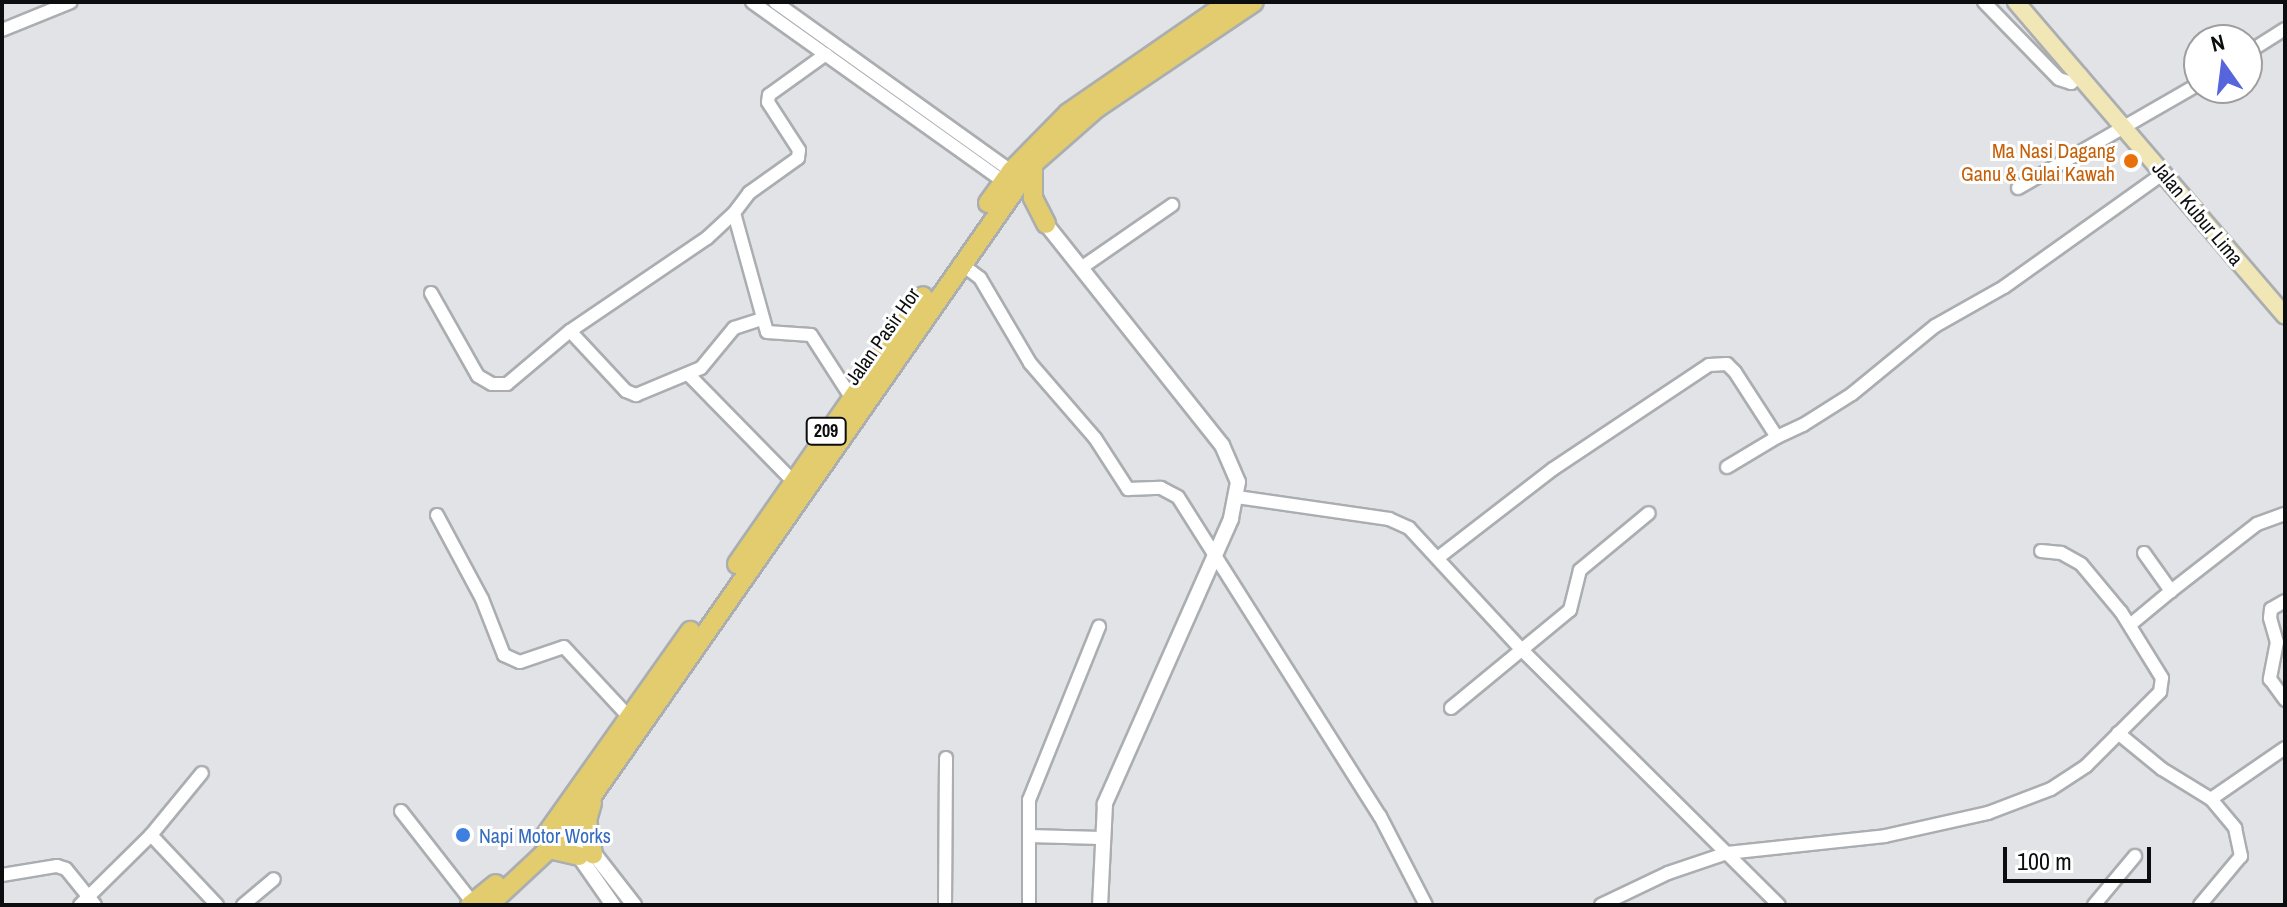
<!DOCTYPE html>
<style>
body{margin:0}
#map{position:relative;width:2287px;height:907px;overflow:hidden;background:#e1e3e6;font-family:"Archivo Narrow",sans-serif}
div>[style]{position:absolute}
.roads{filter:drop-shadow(2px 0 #abaeb1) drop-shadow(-2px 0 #abaeb1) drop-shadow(0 2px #abaeb1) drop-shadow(0 -2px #abaeb1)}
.minor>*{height:12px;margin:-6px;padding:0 6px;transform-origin:6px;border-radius:6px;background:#fff}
.tertiary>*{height:14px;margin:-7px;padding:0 7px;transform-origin:7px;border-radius:7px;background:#fff}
.secondary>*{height:16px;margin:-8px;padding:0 8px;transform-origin:8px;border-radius:8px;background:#f0e6b6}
.primary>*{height:18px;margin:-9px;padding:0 9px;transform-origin:9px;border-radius:9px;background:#e2cc6d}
.dots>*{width:22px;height:22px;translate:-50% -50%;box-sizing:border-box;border:4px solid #fff;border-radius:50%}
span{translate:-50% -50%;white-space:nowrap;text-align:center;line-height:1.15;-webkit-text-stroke:6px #fff;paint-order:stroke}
.shield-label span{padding:2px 6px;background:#fff;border:2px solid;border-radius:6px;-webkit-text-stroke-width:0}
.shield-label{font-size:18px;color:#0c0d0e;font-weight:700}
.food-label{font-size:20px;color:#c56008}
.right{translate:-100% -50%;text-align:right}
.street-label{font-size:20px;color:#0c0d0e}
.shop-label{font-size:20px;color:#366cbe}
.left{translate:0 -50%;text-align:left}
.frame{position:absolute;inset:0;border:4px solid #0c0d0e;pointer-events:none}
.north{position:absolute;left:2183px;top:24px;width:80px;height:80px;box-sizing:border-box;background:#fff;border:2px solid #9e9e9f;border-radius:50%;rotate:346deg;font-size:22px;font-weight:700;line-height:32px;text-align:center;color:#0c0d0e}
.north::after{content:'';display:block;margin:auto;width:28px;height:36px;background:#5665dc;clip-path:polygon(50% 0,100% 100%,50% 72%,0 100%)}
.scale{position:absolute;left:2003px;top:847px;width:148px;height:36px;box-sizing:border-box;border:4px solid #0c0d0e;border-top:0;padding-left:10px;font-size:24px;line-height:28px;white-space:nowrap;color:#0c0d0e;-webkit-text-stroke:6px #fff;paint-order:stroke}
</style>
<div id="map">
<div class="roads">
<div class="minor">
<div style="left:752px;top:2px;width:308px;rotate:35.5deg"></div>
<div style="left:775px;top:2px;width:290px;rotate:35.6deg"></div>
<div style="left:1984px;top:2px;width:107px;rotate:45.8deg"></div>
<div style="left:2059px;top:79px;width:13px;rotate:18deg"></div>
<div style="left:2071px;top:83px;width:13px;rotate:-39deg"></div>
<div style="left:2px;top:30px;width:74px;rotate:-22.1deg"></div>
<div style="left:2247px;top:53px;width:45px;rotate:-32.3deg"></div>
<div style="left:2018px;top:188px;width:209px;rotate:-29.9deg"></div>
<div style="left:734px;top:213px;width:25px;rotate:-53deg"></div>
<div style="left:749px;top:193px;width:60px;rotate:-35.5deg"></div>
<div style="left:798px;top:158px;width:8px;rotate:-83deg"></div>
<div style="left:799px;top:150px;width:57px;rotate:-122.9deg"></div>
<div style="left:768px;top:102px;width:7px;rotate:-82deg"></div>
<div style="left:769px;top:95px;width:70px;rotate:-35.7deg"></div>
<div style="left:960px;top:263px;width:25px;rotate:37deg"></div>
<div style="left:980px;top:278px;width:99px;rotate:59.5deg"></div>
<div style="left:1030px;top:363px;width:99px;rotate:49.1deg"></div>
<div style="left:1095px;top:438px;width:61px;rotate:57.1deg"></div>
<div style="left:1128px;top:489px;width:33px;rotate:-2deg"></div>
<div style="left:1161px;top:488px;width:19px;rotate:28deg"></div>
<div style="left:1178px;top:497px;width:378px;rotate:57.7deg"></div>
<div style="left:1380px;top:816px;width:100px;rotate:62.7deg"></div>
<div style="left:1081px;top:268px;width:111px;rotate:-34.7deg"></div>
<div style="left:431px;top:293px;width:95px;rotate:60.5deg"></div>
<div style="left:478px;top:376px;width:16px;rotate:30deg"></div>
<div style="left:492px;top:384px;width:15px"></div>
<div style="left:507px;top:384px;width:82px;rotate:-40.1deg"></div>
<div style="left:570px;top:331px;width:166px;rotate:-34.2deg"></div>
<div style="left:707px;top:238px;width:37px;rotate:-43deg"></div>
<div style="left:734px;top:213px;width:123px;rotate:74.5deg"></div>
<div style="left:767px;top:332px;width:44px;rotate:3.9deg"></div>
<div style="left:811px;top:335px;width:74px;rotate:57.2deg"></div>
<div style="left:570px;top:331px;width:82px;rotate:47deg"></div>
<div style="left:626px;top:391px;width:11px;rotate:22deg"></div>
<div style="left:636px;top:395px;width:70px;rotate:-22.6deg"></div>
<div style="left:701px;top:368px;width:52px;rotate:-50.5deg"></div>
<div style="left:734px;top:328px;width:28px;rotate:-18deg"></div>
<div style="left:689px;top:375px;width:146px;rotate:45.6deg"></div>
<div style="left:1727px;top:467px;width:58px;rotate:-31deg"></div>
<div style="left:1237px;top:497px;width:154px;rotate:8.2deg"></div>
<div style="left:1389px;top:519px;width:22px;rotate:24deg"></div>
<div style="left:1409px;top:528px;width:166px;rotate:47.2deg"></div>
<div style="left:1522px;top:650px;width:362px;rotate:44.8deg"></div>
<div style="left:437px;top:515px;width:95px;rotate:61.8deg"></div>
<div style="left:482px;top:599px;width:60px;rotate:68.6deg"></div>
<div style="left:504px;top:655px;width:17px;rotate:24deg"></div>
<div style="left:520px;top:662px;width:46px;rotate:-18.8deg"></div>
<div style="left:564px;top:647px;width:97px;rotate:47.1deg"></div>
<div style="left:2144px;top:553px;width:47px;rotate:54.6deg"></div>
<div style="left:2171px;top:591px;width:109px;rotate:-37.9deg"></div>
<div style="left:2257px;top:524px;width:30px;rotate:-20deg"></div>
<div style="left:1439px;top:557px;width:144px;rotate:-37.7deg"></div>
<div style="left:1553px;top:469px;width:187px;rotate:-33.7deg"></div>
<div style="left:1709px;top:365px;width:18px;rotate:-3deg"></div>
<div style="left:1727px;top:364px;width:11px;rotate:45deg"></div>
<div style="left:1735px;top:372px;width:77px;rotate:57.1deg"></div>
<div style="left:1777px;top:437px;width:29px;rotate:-25deg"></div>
<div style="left:1803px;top:425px;width:58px;rotate:-32.3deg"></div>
<div style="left:1852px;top:394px;width:107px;rotate:-39.3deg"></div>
<div style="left:1935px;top:326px;width:79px;rotate:-29.5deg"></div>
<div style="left:2004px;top:287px;width:196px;rotate:-35.5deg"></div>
<div style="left:2285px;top:601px;width:16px;rotate:150deg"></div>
<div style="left:2271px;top:609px;width:9px;rotate:96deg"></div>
<div style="left:2270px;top:618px;width:25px;rotate:74deg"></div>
<div style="left:2277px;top:642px;width:38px;rotate:101deg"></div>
<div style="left:2270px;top:679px;width:26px;rotate:54deg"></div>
<div style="left:2130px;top:625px;width:53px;rotate:-39.7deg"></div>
<div style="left:1451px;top:708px;width:154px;rotate:-39.5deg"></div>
<div style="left:1570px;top:610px;width:41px;rotate:-76deg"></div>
<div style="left:1580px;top:570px;width:89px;rotate:-39.6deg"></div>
<div style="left:2118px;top:733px;width:57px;rotate:39.3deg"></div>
<div style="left:2162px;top:769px;width:57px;rotate:31.5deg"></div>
<div style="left:2211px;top:799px;width:38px;rotate:50deg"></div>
<div style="left:2235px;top:828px;width:29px;rotate:78deg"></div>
<div style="left:2241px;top:856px;width:64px;rotate:129.9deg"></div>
<div style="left:2211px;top:799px;width:90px;rotate:-34.6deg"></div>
<div style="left:401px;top:811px;width:117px;rotate:52deg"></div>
<div style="left:151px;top:835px;width:96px;rotate:46.7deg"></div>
<div style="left:1029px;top:836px;width:72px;rotate:1.6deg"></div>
<div style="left:2px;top:875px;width:56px;rotate:-9.3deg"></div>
<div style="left:57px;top:866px;width:9px;rotate:18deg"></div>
<div style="left:66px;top:869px;width:46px;rotate:51.1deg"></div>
<div style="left:80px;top:905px;width:100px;rotate:-44.6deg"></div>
<div style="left:151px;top:835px;width:80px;rotate:-50.6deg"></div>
<div style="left:243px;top:905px;width:40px;rotate:-40deg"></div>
<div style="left:945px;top:905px;width:147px;rotate:-89.6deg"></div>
<div style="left:1029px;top:905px;width:105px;rotate:-90deg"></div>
<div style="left:1029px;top:800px;width:187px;rotate:-68deg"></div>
<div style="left:1601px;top:905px;width:74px;rotate:-25.5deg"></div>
<div style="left:1668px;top:873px;width:62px;rotate:-18.7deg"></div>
<div style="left:1727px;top:853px;width:159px;rotate:-6.1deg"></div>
<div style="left:1885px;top:836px;width:106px;rotate:-12.6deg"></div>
<div style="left:1988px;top:813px;width:67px;rotate:-20.9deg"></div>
<div style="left:2051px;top:789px;width:42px;rotate:-33.3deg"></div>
<div style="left:2086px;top:766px;width:105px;rotate:-45deg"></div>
<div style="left:2160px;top:692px;width:14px;rotate:-82deg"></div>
<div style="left:2162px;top:678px;width:78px;rotate:-121.8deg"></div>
<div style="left:2121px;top:612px;width:62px;rotate:-129.8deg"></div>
<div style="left:2081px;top:564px;width:23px;rotate:-151deg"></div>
<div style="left:2061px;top:553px;width:20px;rotate:-174deg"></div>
<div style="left:2094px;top:905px;width:64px;rotate:-50.1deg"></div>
</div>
<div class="tertiary">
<div style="left:1046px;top:224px;width:283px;rotate:51.5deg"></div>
<div style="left:1222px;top:445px;width:40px;rotate:66.6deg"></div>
<div style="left:1238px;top:482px;width:38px;rotate:101deg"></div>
<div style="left:1231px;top:519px;width:312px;rotate:113.9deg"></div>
<div style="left:1105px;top:804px;width:101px;rotate:92.8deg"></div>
<div style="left:571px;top:824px;width:103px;rotate:52.1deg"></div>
<div style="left:563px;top:833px;width:88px;rotate:55.2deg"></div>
</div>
<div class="secondary">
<div style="left:2016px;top:2px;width:413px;rotate:49.4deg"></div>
</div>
<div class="primary">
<div style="left:1033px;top:164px;width:34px;rotate:90deg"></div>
<div style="left:1033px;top:198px;width:29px;rotate:63deg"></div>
<div style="left:988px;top:203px;width:39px;rotate:-54deg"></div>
<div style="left:1011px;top:171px;width:81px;rotate:-45.5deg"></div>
<div style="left:1068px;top:113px;width:196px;rotate:-34.6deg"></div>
<div style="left:737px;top:564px;width:326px;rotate:-55.2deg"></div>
<div style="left:592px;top:803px;width:18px;rotate:106deg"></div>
<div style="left:587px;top:820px;width:35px;rotate:80deg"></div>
<div style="left:543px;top:839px;width:255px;rotate:-54.7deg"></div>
<div style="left:549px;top:849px;width:31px;rotate:13deg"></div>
<div style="left:470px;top:905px;width:33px;rotate:-39deg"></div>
<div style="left:489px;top:905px;width:82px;rotate:-43deg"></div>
<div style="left:549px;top:849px;width:68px;rotate:-50.9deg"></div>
<div style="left:592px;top:796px;width:771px;rotate:-55.09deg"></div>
<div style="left:1033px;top:164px;width:85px;rotate:-41.2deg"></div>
<div style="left:1097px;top:108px;width:189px;rotate:-34deg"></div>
</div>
</div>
<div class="dots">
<div style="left:2131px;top:161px;background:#e8710a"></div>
<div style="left:463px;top:835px;background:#3f7fe0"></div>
</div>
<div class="shield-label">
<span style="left:826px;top:431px">209</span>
</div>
<div class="food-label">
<span class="right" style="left:2115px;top:162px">Ma Nasi Dagang<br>Ganu &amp; Gulai Kawah</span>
</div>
<div class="street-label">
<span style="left:2198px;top:213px;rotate:50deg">Jalan Kubur Lima</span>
<span style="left:882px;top:336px;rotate:-55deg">Jalan Pasir Hor</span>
</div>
<div class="shop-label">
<span class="left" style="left:479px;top:835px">Napi Motor Works</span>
</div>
<div class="frame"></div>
<div class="north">N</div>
<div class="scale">100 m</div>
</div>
